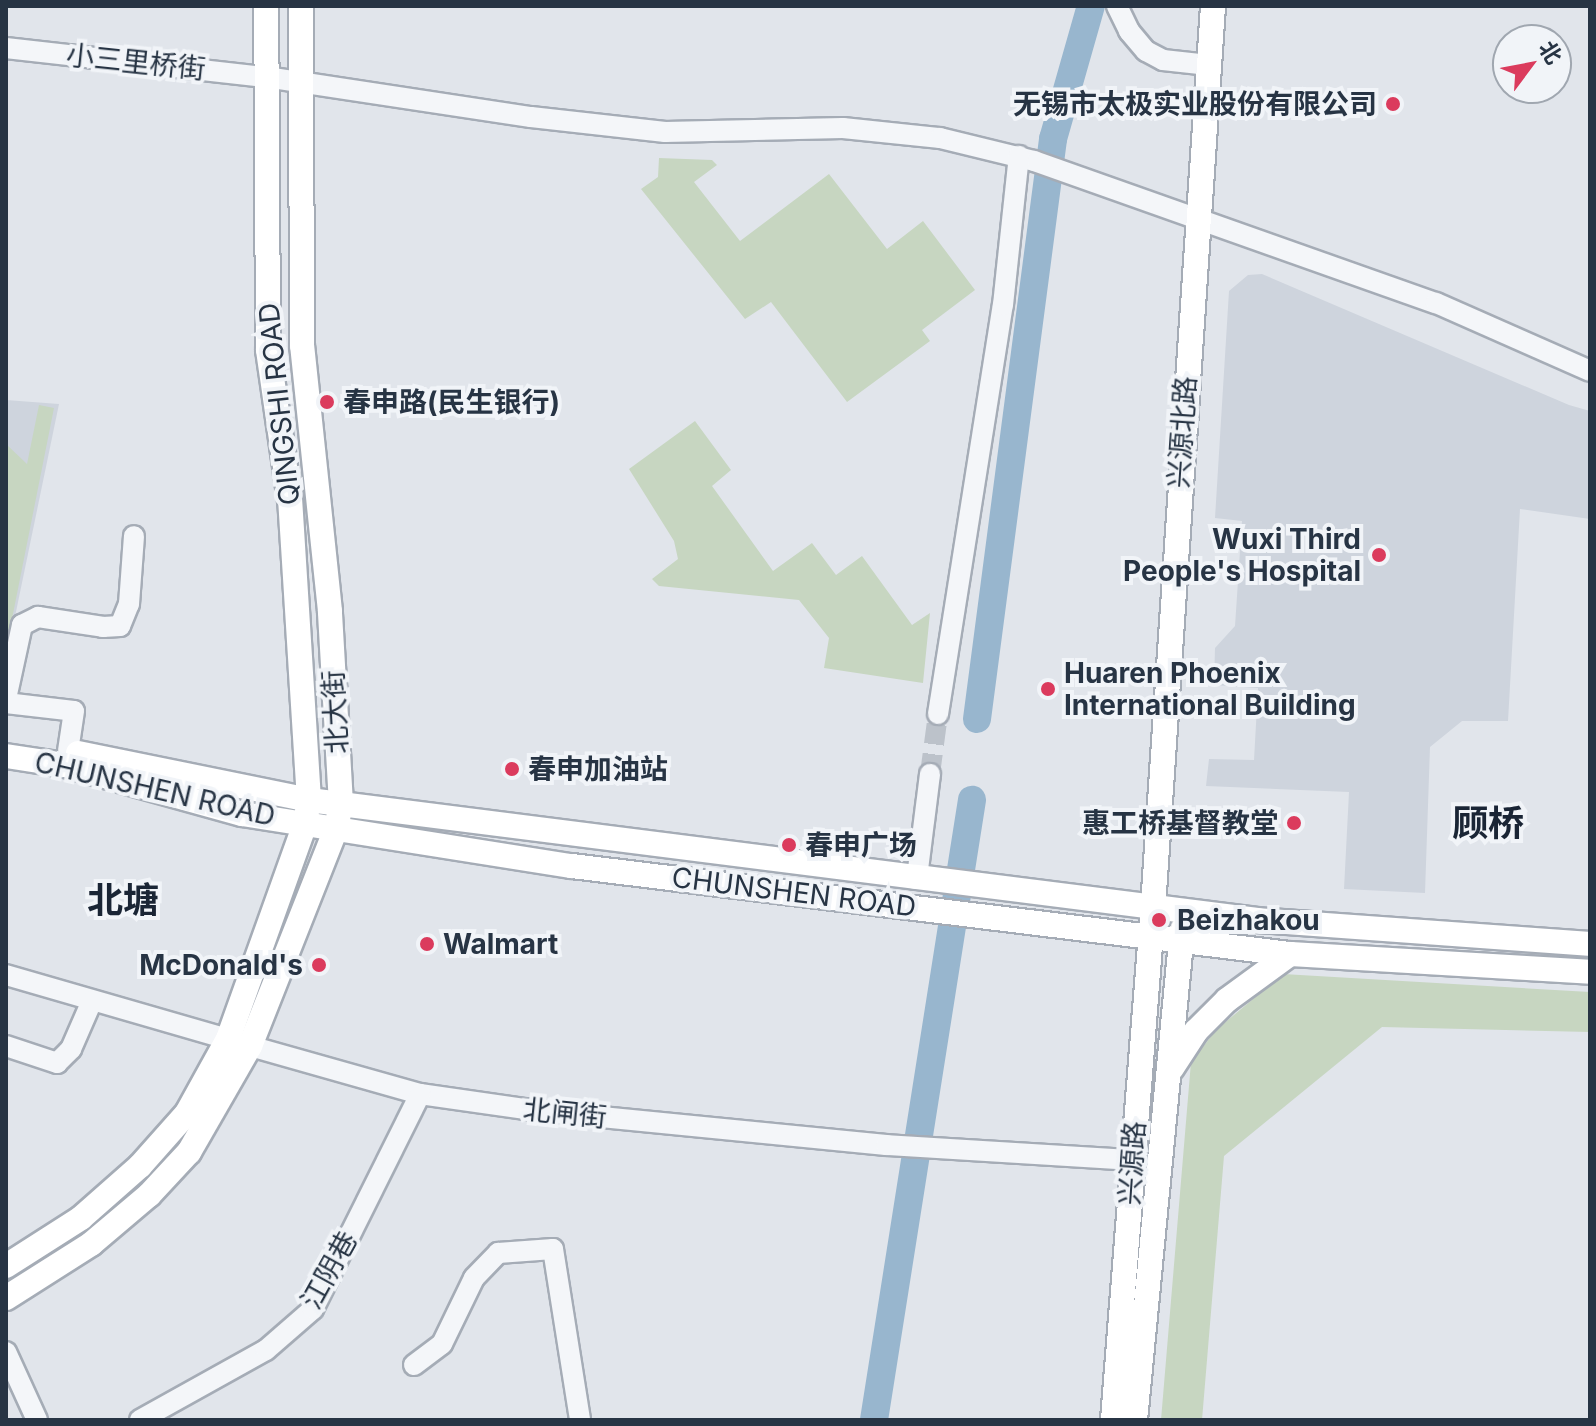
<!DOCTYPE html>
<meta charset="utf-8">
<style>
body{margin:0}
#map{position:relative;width:1596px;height:1426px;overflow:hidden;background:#e1e5eb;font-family:Inter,"Noto Sans SC",sans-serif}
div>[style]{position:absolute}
.built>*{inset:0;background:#ced4dd}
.green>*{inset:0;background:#c7d6c1}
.river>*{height:28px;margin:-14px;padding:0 14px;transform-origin:14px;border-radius:14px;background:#98b6ce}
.minor-tunnel>*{height:20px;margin-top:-10px;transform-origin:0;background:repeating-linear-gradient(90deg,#bcc2ca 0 20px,transparent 0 30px)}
.roads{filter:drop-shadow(2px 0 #a5acb6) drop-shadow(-2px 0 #a5acb6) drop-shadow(0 2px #a5acb6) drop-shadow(0 -2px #a5acb6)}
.minor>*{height:20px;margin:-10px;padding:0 10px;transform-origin:10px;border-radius:10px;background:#f4f6f9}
.major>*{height:24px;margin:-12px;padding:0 12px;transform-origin:12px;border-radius:12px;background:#fff}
.dots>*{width:22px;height:22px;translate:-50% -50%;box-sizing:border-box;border:4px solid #f1f4f8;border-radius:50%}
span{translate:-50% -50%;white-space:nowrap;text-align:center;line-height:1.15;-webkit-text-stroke:8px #f1f4f8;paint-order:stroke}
.street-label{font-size:28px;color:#273444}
.poi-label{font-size:28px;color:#273444;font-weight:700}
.right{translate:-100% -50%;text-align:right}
.left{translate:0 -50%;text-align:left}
.district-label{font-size:36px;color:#1a2535;font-weight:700}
.frame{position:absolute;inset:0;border:8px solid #273444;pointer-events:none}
.north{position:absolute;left:1492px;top:24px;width:80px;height:80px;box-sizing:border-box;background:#f1f4f8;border:2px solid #a0a7b0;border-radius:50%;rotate:58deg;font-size:22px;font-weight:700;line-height:32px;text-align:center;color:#273444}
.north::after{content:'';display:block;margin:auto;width:28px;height:36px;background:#db3b5d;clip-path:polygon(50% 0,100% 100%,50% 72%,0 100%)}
</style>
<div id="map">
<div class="built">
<div style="clip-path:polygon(1262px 274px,1569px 405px,1590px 411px,1590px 519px,1520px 509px,1508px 721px,1462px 721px,1430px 747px,1425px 893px,1344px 889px,1349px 792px,1206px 786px,1209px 759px,1254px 760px,1258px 688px,1214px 685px,1215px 648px,1235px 626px,1242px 521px,1215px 518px,1229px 291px,1248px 275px)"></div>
<div style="clip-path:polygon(6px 400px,59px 404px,6px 660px)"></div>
</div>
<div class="green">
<div style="clip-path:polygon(659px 158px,712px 160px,717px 165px,694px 182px,740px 241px,829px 174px,887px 249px,923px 221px,975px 290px,922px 330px,930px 341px,847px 402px,771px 302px,745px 319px,641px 189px,658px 177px)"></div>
<div style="clip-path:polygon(39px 405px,54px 408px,6px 649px,6px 444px,27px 464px)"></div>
<div style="clip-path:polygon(695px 421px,731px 470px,712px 486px,773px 571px,812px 543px,836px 575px,862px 556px,912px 625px,930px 613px,923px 683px,824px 668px,829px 638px,799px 600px,659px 586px,652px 579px,678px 559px,674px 541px,629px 469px)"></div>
<div style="clip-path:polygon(1283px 974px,1590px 992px,1590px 1032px,1382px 1027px,1224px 1156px,1202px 1420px,1161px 1420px,1191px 1062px,1216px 1030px)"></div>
</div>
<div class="river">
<div style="left:977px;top:719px;width:585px;rotate:-82.53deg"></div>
<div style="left:1053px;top:139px;width:138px;rotate:-74.1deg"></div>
<div style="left:874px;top:1420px;width:628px;rotate:-81.02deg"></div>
</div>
<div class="minor-tunnel">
<div style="left:930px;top:774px;width:61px;rotate:-82.4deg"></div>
</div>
<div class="roads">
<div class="minor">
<div style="left:1117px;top:6px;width:28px;rotate:64deg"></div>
<div style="left:1129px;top:31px;width:26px;rotate:50deg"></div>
<div style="left:1146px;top:51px;width:19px;rotate:28deg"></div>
<div style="left:1163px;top:60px;width:46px;rotate:6.2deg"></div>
<div style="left:6px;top:48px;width:262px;rotate:6.4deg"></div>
<div style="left:266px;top:77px;width:268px;rotate:8.6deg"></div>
<div style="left:531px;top:117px;width:135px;rotate:6.4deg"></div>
<div style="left:665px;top:132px;width:178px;rotate:-1.3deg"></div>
<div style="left:843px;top:128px;width:98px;rotate:5.9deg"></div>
<div style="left:940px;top:138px;width:97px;rotate:13.7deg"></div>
<div style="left:1034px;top:161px;width:426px;rotate:19.5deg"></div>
<div style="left:1436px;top:303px;width:168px;rotate:23.8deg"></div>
<div style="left:6px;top:699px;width:76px;rotate:-77.8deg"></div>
<div style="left:22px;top:625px;width:18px;rotate:-27deg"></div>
<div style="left:38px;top:617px;width:66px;rotate:8.7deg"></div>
<div style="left:103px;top:627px;width:17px;rotate:-3deg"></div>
<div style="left:120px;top:626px;width:24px;rotate:-68deg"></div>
<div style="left:129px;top:604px;width:68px;rotate:-85.8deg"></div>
<div style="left:6px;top:703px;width:68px;rotate:6.7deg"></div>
<div style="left:74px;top:711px;width:40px;rotate:98.5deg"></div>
<div style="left:938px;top:714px;width:414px;rotate:-81deg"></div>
<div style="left:1003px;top:305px;width:150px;rotate:-83.9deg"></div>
<div style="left:917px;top:877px;width:104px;rotate:-82.8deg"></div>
<div style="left:6px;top:975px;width:231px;rotate:16.1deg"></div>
<div style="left:6px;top:1046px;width:54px;rotate:18.4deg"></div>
<div style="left:57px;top:1063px;width:20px;rotate:-45deg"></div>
<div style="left:71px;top:1049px;width:52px;rotate:-66.4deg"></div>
<div style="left:250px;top:1046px;width:177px;rotate:15.8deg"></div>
<div style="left:420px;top:1094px;width:121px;rotate:8.1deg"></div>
<div style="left:540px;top:1111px;width:348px;rotate:5.6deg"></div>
<div style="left:886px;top:1145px;width:246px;rotate:3.5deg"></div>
<div style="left:6px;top:1352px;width:75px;rotate:65.5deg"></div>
<div style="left:414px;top:1365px;width:35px;rotate:-37deg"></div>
<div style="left:442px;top:1344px;width:73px;rotate:-64.1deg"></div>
<div style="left:474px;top:1278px;width:35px;rotate:-46deg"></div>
<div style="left:498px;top:1253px;width:55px;rotate:-4.2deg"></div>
<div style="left:553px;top:1249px;width:173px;rotate:81deg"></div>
<div style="left:140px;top:1420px;width:144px;rotate:-29.1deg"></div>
<div style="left:266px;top:1350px;width:62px;rotate:-41.1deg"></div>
<div style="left:313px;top:1309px;width:240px;rotate:-63.5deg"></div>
</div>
<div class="major">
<div style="left:78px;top:753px;width:236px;rotate:11.5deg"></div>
<div style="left:309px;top:800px;width:613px;rotate:7.22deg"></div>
<div style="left:917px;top:877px;width:343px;rotate:7.2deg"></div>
<div style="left:1257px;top:920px;width:334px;rotate:4.1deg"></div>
<div style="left:6px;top:756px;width:60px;rotate:8.7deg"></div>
<div style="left:65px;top:765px;width:184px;rotate:15.5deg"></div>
<div style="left:242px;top:814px;width:334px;rotate:9deg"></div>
<div style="left:572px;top:866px;width:723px;rotate:6.99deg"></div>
<div style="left:1290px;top:954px;width:301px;rotate:3.4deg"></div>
<div style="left:1172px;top:1068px;width:44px;rotate:-57deg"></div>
<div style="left:1196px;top:1031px;width:44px;rotate:-45deg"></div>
<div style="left:1227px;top:1000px;width:78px;rotate:-36.1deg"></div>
<div style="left:6px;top:1266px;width:89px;rotate:-32.6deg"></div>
<div style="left:81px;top:1218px;width:79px;rotate:-41.4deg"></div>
<div style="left:140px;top:1166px;width:71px;rotate:-48.4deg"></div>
<div style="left:187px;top:1113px;width:85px;rotate:-61deg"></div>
<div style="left:228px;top:1039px;width:228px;rotate:-70.3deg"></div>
<div style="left:305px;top:824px;width:24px;rotate:-81deg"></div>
<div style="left:309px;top:800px;width:300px;rotate:-93.6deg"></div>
<div style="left:290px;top:501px;width:153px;rotate:-98.3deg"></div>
<div style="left:268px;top:350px;width:344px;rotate:-90.3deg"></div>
<div style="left:6px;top:1298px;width:101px;rotate:-32.4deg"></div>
<div style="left:91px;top:1244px;width:76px;rotate:-40.2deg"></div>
<div style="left:149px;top:1195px;width:59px;rotate:-47.1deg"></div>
<div style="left:189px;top:1152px;width:122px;rotate:-60.1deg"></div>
<div style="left:250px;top:1046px;width:233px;rotate:-68.4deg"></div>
<div style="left:336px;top:829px;width:25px;rotate:-79deg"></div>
<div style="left:341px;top:804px;width:193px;rotate:-93.3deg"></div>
<div style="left:330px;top:611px;width:266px;rotate:-96deg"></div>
<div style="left:302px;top:346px;width:340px;rotate:-90.2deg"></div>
<div style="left:1113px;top:1420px;width:515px;rotate:-85.54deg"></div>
<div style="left:1153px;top:907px;width:903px;rotate:-86.19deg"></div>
<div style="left:1135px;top:1420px;width:493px;rotate:-84.5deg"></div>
</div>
</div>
<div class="dots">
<div style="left:1393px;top:104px;background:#db3b5d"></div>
<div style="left:327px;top:402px;background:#db3b5d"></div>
<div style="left:1379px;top:555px;background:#db3b5d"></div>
<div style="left:1048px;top:689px;background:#db3b5d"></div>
<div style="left:512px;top:769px;background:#db3b5d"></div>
<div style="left:1294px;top:823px;background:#db3b5d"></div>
<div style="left:789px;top:845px;background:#db3b5d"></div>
<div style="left:1159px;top:920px;background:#db3b5d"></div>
<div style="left:427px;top:944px;background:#db3b5d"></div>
<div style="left:319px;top:965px;background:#db3b5d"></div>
</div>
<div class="street-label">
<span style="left:136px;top:62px;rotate:6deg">小三里桥街</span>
<span style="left:279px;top:404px;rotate:-96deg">QINGSHI ROAD</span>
<span style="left:1182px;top:432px;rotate:-86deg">兴源北路</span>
<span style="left:335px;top:712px;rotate:-93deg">北大街</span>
<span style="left:155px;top:789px;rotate:13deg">CHUNSHEN ROAD</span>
<span style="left:794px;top:892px;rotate:7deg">CHUNSHEN ROAD</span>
<span style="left:565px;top:1113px;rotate:6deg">北闸街</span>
<span style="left:1132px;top:1163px;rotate:-86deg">兴源路</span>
<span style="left:329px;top:1270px;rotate:-61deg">江阴巷</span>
</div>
<div class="poi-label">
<span class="right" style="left:1377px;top:104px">无锡市太极实业股份有限公司</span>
<span class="left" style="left:343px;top:402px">春申路(民生银行)</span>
<span class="right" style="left:1361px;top:555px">Wuxi Third<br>People's Hospital</span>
<span class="left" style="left:1064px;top:689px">Huaren Phoenix<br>International Building</span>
<span class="left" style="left:528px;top:769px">春申加油站</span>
<span class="right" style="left:1278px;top:823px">惠工桥基督教堂</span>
<span class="left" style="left:805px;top:845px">春申广场</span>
<span class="left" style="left:1177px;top:920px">Beizhakou</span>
<span class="left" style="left:443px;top:944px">Walmart</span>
<span class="right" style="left:303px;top:965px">McDonald's</span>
</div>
<div class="district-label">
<span style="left:1488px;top:824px">顾桥</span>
<span style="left:123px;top:901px">北塘</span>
</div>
<div class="frame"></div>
<div class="north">北</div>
</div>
